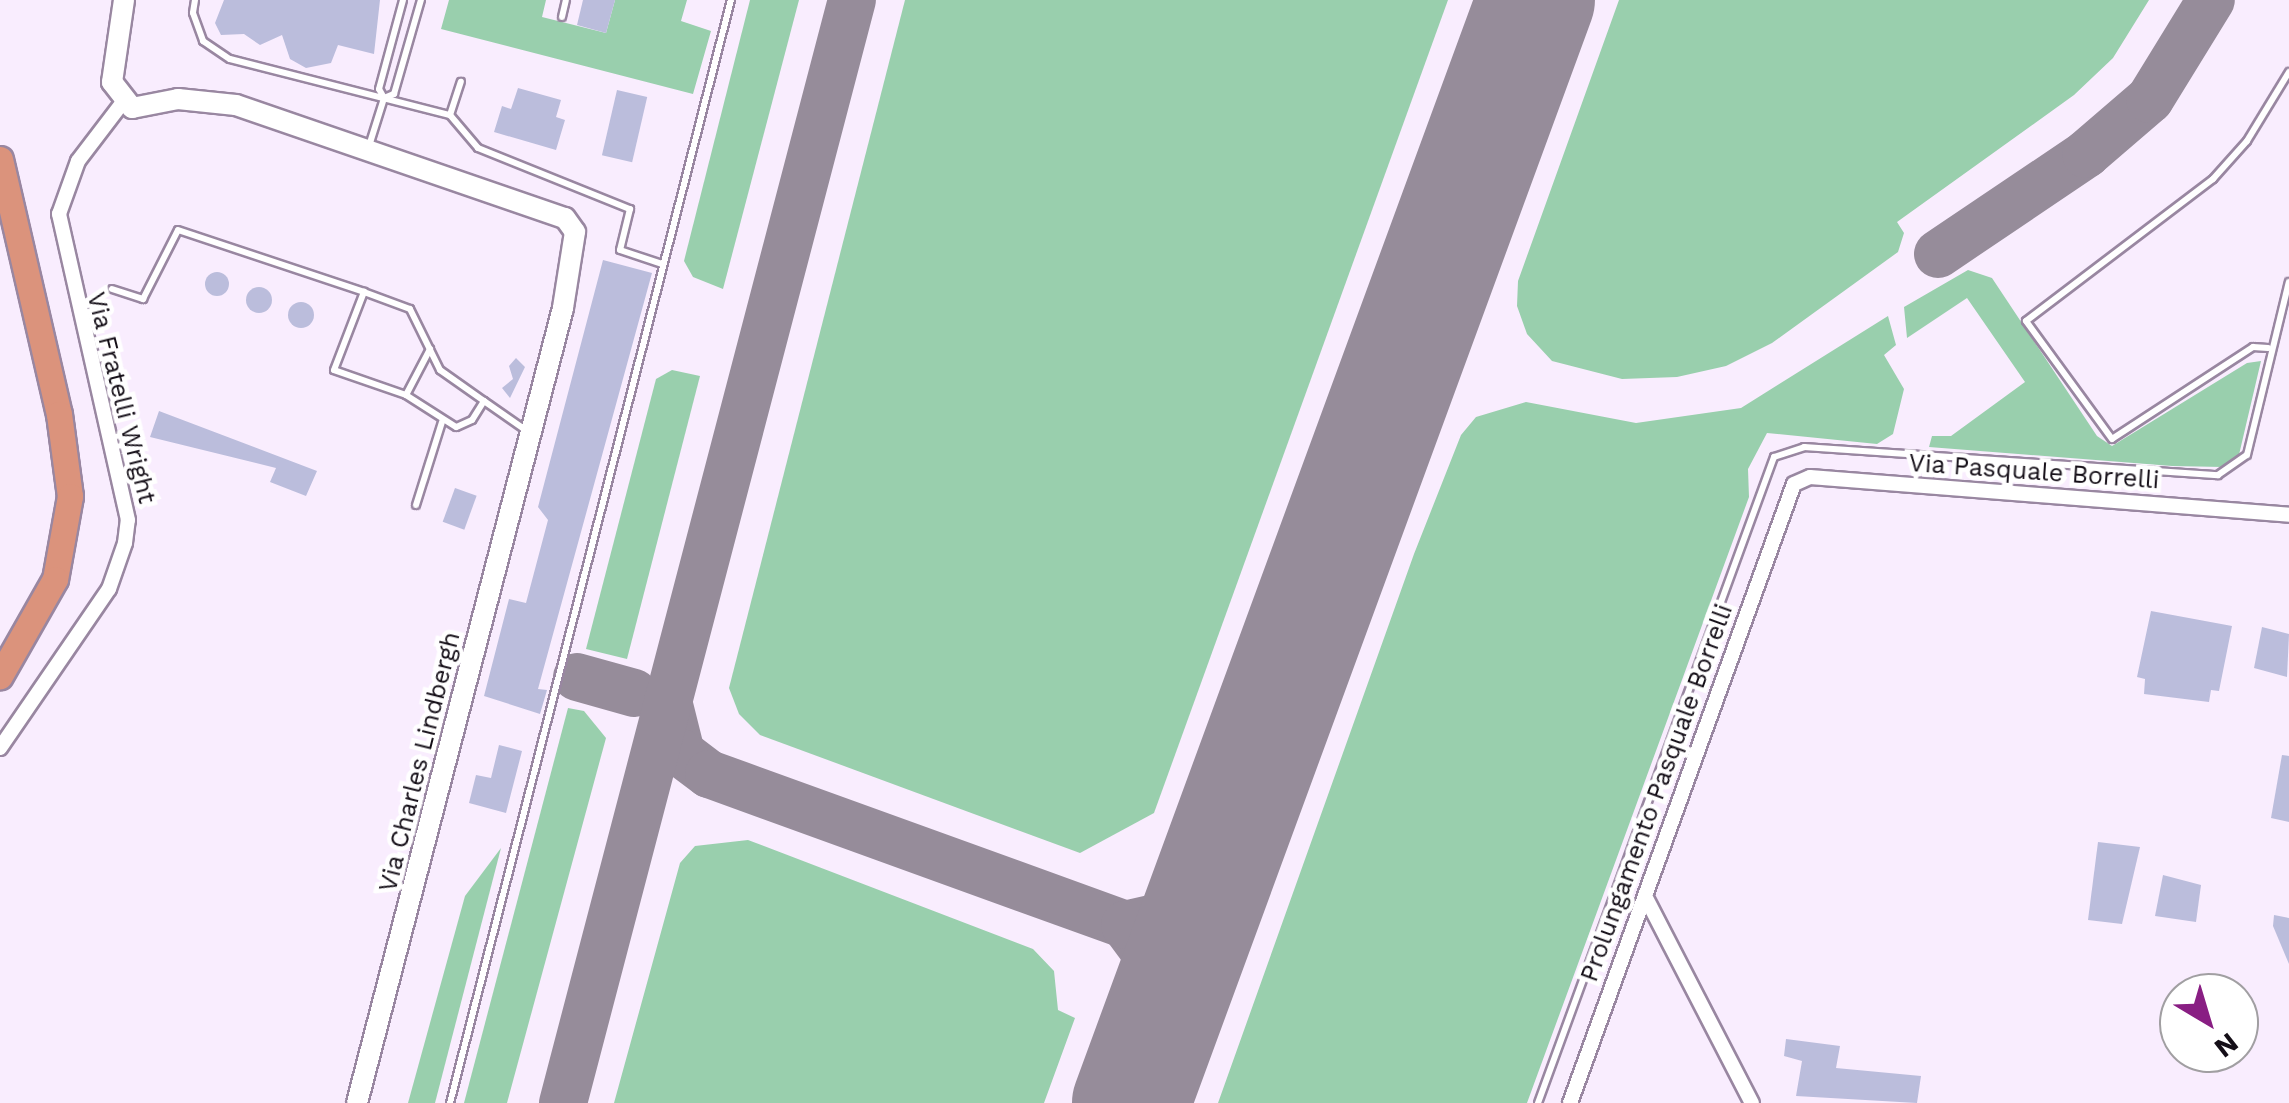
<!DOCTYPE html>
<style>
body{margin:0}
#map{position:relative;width:2289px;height:1103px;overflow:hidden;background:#f9edfe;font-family:"Work Sans",sans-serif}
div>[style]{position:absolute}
.green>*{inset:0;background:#99cfad}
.taxiway>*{height:48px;margin:-24px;padding:0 24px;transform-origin:24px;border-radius:24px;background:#968c9a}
.runway>*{height:118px;margin:-59px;padding:0 59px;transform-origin:59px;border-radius:59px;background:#968c9a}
.building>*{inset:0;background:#bbbddc;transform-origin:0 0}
.round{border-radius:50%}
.roads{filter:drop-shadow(2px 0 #9987a1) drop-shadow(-2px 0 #9987a1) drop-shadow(0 2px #9987a1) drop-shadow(0 -2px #9987a1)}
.lane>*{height:6px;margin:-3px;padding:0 3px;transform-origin:3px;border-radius:3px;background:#fff}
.street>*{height:14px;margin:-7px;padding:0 7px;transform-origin:7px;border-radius:7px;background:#fff}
.secondary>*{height:20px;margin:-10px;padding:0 10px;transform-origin:10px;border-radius:10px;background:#fff}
.highway>*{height:25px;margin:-12.5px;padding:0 12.5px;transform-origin:12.5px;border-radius:12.5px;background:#db937c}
span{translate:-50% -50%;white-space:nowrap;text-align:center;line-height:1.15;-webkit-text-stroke:9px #fff;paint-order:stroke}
.street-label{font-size:25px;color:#140e17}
.north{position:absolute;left:2159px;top:973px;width:100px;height:100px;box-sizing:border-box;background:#fff;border:2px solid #a19fa2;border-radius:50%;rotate:142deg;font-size:28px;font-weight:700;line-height:40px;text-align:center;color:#140e17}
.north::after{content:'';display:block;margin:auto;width:35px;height:45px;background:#891e83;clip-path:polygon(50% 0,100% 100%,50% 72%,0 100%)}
</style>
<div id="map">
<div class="green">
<div style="clip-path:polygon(449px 0,546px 0,542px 17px,606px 33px,615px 0,687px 0,681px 21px,711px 31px,693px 94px,441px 29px)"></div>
<div style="clip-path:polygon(750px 0,799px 0,723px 289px,693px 277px,684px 261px)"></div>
<div style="clip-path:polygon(905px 0,1448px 0,1154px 813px,1080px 853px,760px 735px,739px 714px,729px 688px)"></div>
<div style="clip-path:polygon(1619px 0,2149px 0,2113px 58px,2074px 95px,1897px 222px,1904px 233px,1898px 252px,1772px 343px,1726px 366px,1677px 377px,1622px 379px,1552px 361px,1527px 334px,1517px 306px,1518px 281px)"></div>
<div style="clip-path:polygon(1968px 270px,1992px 278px,2097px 436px,2112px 446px,2247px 363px,2261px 361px,2238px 459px,2223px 467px,2172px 466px,1929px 447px,1932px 436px,1951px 436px,2025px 382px,1967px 298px,1907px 338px,1904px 307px)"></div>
<div style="clip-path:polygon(1888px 316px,1896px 345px,1884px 355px,1904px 389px,1893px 434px,1877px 444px,1767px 433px,1748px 469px,1749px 497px,1527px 1103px,1218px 1103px,1414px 554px,1461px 435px,1476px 417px,1526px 402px,1636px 423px,1741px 408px)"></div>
<div style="clip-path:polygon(672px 370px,700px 376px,627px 659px,586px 649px,656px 379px)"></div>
<div style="clip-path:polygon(568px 708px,584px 711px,606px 738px,507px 1103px,464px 1103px)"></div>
<div style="clip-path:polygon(748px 840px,1033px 949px,1054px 971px,1058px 1010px,1075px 1018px,1044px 1103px,614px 1103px,680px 863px,695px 846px)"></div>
<div style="clip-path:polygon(501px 848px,435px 1103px,408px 1103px,465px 896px)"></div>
</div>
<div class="taxiway">
<div style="left:1938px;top:254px;width:179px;rotate:-34deg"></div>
<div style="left:2086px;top:154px;width:84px;rotate:-40.7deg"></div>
<div style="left:2150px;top:99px;width:116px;rotate:-58.4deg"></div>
<div style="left:577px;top:677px;width:59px;rotate:15.7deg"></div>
<div style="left:668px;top:701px;width:54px;rotate:76deg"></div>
<div style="left:681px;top:753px;width:35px;rotate:37deg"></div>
<div style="left:709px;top:774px;width:443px;rotate:19.9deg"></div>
<div style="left:1125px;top:925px;width:57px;rotate:53.5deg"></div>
<div style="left:1159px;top:971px;width:52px;rotate:88.9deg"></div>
<div style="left:1125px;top:925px;width:53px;rotate:-13deg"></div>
<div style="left:1177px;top:913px;width:62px;rotate:-48.3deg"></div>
<div style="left:563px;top:1103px;width:1140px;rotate:-75.32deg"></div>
</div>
<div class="runway">
<div style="left:1131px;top:1103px;width:1175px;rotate:-69.84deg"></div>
</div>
<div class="building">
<div style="clip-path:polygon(224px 0,380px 0,374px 54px,338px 45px,331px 63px,306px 68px,290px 59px,282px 35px,260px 45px,244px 34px,221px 35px,215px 23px)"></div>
<div style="clip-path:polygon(583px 0,615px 0,606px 33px,577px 25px)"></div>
<div style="clip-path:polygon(518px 88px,561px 100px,556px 117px,565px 120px,556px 150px,494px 132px,502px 106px,511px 109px)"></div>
<div style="left:617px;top:90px;width:31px;height:67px;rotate:13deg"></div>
<div style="clip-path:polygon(603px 260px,652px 273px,538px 689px,547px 690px,540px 714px,484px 696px,509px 599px,526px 603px,548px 520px,538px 507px)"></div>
<div class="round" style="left:205px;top:272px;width:24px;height:24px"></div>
<div class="round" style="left:246px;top:287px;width:26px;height:26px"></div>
<div class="round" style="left:288px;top:302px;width:26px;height:26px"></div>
<div style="clip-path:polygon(516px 358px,525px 367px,510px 398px,502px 388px,513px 379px,509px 366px)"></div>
<div style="clip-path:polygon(159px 411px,317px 471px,306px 496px,270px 482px,276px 468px,150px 437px)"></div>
<div style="left:455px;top:488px;width:23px;height:36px;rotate:20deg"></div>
<div style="clip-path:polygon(2151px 611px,2232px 626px,2219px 691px,2211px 690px,2209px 702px,2144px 694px,2145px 679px,2137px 677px)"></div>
<div style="clip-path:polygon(2262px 627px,2289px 634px,2287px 677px,2254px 668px)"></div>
<div style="clip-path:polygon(499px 745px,522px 751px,506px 813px,469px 803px,476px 775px,491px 778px)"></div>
<div style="clip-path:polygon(2282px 755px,2289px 756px,2289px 822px,2271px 818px)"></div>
<div style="clip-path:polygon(2098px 842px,2140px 847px,2122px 924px,2088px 920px)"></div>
<div style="clip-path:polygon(2163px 875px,2201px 885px,2196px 922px,2155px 916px)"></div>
<div style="clip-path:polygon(2274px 915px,2289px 918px,2289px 964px,2273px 926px)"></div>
<div style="clip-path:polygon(1786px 1039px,1840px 1046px,1836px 1068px,1921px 1076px,1917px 1103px,1796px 1096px,1802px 1061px,1784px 1056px)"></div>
</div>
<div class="roads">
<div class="lane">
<div style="left:195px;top:0;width:13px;rotate:99deg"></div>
<div style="left:193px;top:13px;width:30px;rotate:70deg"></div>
<div style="left:203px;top:41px;width:32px;rotate:34deg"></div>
<div style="left:230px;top:59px;width:227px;rotate:14.3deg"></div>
<div style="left:450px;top:115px;width:35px;rotate:-72deg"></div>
<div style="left:562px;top:17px;width:17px;rotate:-77deg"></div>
<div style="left:384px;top:98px;width:10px;rotate:-119deg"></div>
<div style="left:379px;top:89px;width:92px;rotate:-74.9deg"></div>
<div style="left:450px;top:115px;width:43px;rotate:49.7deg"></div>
<div style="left:478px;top:148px;width:164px;rotate:21.9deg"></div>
<div style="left:630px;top:209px;width:42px;rotate:103.7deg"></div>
<div style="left:620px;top:250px;width:44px;rotate:18.4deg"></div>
<div style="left:369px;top:146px;width:50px;rotate:-72.6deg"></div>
<div style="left:384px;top:98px;width:11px;rotate:-22deg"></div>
<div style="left:394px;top:94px;width:98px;rotate:-74deg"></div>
<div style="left:112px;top:289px;width:33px;rotate:18deg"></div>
<div style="left:143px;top:299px;width:77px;rotate:-63.1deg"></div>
<div style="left:178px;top:230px;width:196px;rotate:18.4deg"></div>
<div style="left:2268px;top:348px;width:15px;rotate:-176deg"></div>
<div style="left:2253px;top:347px;width:168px;rotate:146.9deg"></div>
<div style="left:2112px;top:439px;width:146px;rotate:-126.1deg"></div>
<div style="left:2026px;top:321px;width:235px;rotate:-37.2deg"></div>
<div style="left:2213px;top:179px;width:51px;rotate:-48.2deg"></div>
<div style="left:2247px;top:141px;width:81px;rotate:-58.7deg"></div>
<div style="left:406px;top:395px;width:52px;rotate:-62.4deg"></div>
<div style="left:484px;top:401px;width:22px;rotate:122deg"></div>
<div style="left:472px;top:420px;width:17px;rotate:156deg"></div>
<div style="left:456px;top:427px;width:59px;rotate:-147.4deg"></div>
<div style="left:406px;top:395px;width:76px;rotate:-160.9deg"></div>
<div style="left:334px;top:370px;width:84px;rotate:-69deg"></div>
<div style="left:364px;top:292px;width:49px;rotate:20.3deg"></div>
<div style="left:410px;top:309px;width:68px;rotate:63.8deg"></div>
<div style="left:440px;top:370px;width:54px;rotate:35.2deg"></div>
<div style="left:484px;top:401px;width:52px;rotate:34.9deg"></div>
<div style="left:416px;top:505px;width:87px;rotate:-72.6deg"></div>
<div style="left:450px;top:1103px;width:1138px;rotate:-75.71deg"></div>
<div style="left:1538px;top:1103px;width:688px;rotate:-69.93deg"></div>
<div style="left:1774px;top:457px;width:32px;rotate:-18deg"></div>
<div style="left:1804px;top:447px;width:415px;rotate:3.9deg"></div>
<div style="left:2218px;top:475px;width:35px;rotate:-35deg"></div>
<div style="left:2247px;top:455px;width:178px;rotate:-76.4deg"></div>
</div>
<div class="street">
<div style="left:0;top:748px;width:193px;rotate:-55.6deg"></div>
<div style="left:109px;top:589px;width:49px;rotate:-70.8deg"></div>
<div style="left:125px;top:543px;width:23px;rotate:-83deg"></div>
<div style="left:128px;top:520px;width:314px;rotate:-102.7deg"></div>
<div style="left:59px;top:214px;width:56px;rotate:-70.3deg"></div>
<div style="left:78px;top:161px;width:74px;rotate:-52.7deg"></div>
<div style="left:1645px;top:896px;width:233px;rotate:62.7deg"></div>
<div style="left:1570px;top:1103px;width:658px;rotate:-70.11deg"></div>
<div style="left:1794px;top:484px;width:17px;rotate:-24deg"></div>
<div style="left:1810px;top:477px;width:481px;rotate:4.5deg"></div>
</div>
<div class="secondary">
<div style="left:124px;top:0;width:83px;rotate:98.3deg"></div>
<div style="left:112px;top:82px;width:33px;rotate:52deg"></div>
<div style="left:132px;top:108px;width:47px;rotate:-11.1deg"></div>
<div style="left:178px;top:99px;width:58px;rotate:5.9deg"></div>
<div style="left:236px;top:105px;width:348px;rotate:19deg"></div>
<div style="left:565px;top:218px;width:17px;rotate:54deg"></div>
<div style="left:575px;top:232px;width:77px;rotate:99deg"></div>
<div style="left:563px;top:308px;width:821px;rotate:104.53deg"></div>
</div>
<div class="highway">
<div style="left:0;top:159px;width:262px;rotate:77deg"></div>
<div style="left:59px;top:414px;width:83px;rotate:82.4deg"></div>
<div style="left:70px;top:496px;width:84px;rotate:100.2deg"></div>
<div style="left:55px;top:579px;width:112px;rotate:119.6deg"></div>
</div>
</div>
<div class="street-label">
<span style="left:121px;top:398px;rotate:76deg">Via Fratelli Wright</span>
<span style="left:2034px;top:472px;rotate:4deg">Via Pasquale Borrelli</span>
<span style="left:420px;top:762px;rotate:-76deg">Via Charles Lindbergh</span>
<span style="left:1657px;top:793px;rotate:-70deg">Prolungamento Pasquale Borrelli</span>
</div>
<div class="north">N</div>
</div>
